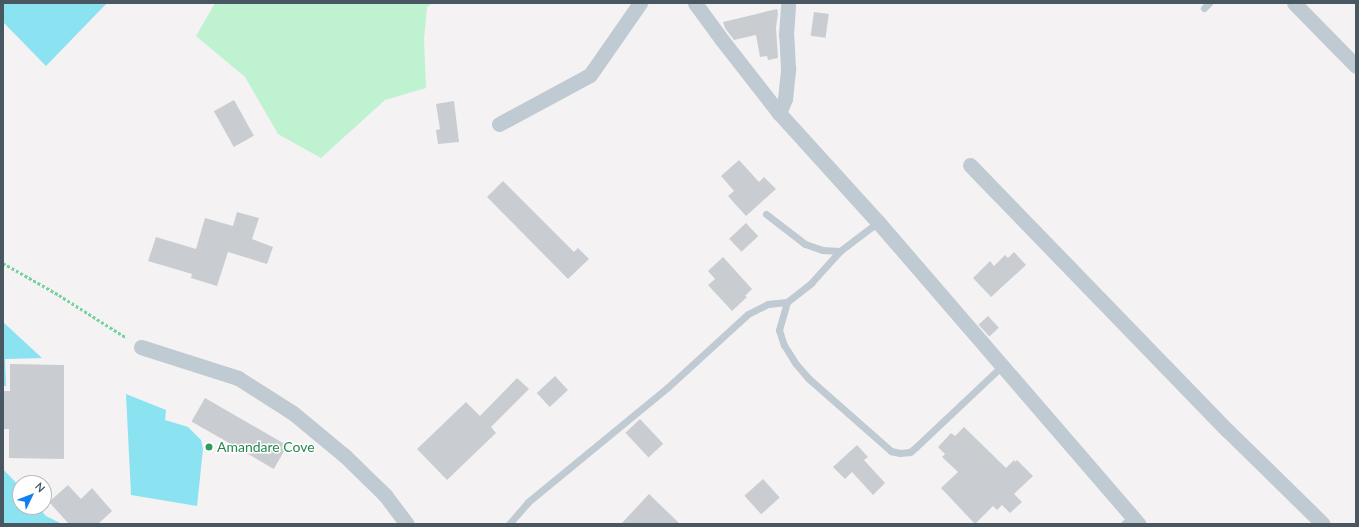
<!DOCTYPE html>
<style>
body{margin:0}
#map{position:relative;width:1359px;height:527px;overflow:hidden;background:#f4f2f2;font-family:Lato,sans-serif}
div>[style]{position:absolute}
.green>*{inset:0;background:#bff2d0}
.water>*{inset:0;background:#8be2f1}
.building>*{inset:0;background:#c9cdd2;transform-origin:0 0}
.path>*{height:2.5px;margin-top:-1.25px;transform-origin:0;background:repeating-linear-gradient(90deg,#75d39f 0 3px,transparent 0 5px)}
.lane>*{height:7px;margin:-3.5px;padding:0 3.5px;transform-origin:3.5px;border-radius:3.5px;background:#bfcad2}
.street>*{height:15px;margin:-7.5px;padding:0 7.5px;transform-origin:7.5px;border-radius:7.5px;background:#bfcad2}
.dots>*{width:11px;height:11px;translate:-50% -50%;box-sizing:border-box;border:2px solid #fff;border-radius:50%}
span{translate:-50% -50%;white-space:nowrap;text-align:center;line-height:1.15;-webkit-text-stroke:3px #fff;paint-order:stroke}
.leisure-label{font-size:14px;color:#27864d}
.left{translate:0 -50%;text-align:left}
.frame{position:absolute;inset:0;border:4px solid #485761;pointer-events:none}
.north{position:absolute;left:12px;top:475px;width:40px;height:40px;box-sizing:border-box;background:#fff;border:1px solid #b6bcc0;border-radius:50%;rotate:47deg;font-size:11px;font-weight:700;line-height:16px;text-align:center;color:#485761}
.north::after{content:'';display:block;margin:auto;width:14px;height:18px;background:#117fef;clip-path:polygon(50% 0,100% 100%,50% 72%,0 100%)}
</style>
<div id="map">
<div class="green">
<div style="clip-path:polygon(215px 3px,433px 3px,427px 7px,424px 39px,426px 88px,385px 100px,321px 158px,278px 134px,245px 77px,196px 36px)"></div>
</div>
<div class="water">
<div style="clip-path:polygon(3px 3px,107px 3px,46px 66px,3px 22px)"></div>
<div style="clip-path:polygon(3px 322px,42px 358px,5px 359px,6px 386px,3px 386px)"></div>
<div style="clip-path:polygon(126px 394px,166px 410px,165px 420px,188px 427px,201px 440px,203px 449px,197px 506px,131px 495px)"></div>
<div style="clip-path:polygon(3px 469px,20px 487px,20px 507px,38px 507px,46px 516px,62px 524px,3px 524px)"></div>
</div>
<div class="building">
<div style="clip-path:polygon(777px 9px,778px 13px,776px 28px,778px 58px,768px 60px,767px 56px,760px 57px,756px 35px,734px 40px,725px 28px,723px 22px)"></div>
<div style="left:814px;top:12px;width:15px;height:24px;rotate:8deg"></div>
<div style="left:234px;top:100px;width:41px;height:23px;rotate:61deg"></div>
<div style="clip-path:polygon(454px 101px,459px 142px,438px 144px,436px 130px,440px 129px,436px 104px)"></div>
<div style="clip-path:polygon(739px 160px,759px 182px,764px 177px,776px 189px,746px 216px,728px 196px,734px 191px,721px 176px)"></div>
<div style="clip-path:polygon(503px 181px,574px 252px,578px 248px,589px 259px,568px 279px,487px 197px)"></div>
<div style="clip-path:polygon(237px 212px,259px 218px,252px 239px,273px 247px,267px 264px,228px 252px,217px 286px,191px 278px,192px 274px,148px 261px,156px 237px,196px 249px,205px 218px,233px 226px)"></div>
<div style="left:746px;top:223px;width:18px;height:23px;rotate:47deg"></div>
<div style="clip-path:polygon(1014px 252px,1026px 265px,991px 297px,973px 278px,990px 261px,994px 266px,1005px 255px,1008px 258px)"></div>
<div style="clip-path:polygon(723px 257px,752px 289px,745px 296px,747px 297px,732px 311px,708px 285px,715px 279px,708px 271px)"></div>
<div style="left:988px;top:316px;width:16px;height:13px;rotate:47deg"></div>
<div style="clip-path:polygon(10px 364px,64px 365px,64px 459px,9px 458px,9px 429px,3px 429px,3px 391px,10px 391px)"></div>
<div style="left:555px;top:376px;width:19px;height:25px;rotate:47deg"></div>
<div style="clip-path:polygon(517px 378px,529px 389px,491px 427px,496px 433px,447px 480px,417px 449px,466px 402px,480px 416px)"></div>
<div style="left:205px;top:398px;width:95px;height:27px;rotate:30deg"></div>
<div style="left:640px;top:419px;width:34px;height:20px;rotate:47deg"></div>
<div style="clip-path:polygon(964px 427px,1006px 468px,1014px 460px,1015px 462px,1017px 460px,1033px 476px,1014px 494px,1022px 502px,1010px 513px,1002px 505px,997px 510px,993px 506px,975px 524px,941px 488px,958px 472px,942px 457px,945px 454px,938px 447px,951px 433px,955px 436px)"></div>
<div style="clip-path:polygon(857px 445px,868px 457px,864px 460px,885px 483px,873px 495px,852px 472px,845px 479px,833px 467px)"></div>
<div style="left:763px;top:479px;width:25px;height:25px;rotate:48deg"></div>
<div style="clip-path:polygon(68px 485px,81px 499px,92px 488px,112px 511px,98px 524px,69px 524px,49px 502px)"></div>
<div style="clip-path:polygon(649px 494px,680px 524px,621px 524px)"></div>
</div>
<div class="path">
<div style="left:3px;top:263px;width:64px;rotate:29.7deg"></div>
<div style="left:59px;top:295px;width:80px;rotate:32.3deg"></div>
</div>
<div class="lane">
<div style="left:1204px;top:8px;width:7px;rotate:-45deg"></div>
<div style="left:766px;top:214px;width:49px;rotate:37.6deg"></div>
<div style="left:805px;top:244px;width:18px;rotate:19deg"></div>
<div style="left:822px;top:250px;width:18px;rotate:3deg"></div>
<div style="left:787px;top:302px;width:29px;rotate:106deg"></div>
<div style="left:779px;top:330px;width:16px;rotate:72deg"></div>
<div style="left:784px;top:345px;width:22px;rotate:58deg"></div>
<div style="left:796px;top:364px;width:18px;rotate:49deg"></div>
<div style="left:808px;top:378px;width:111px;rotate:41.3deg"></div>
<div style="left:891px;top:451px;width:9px;rotate:13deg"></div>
<div style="left:900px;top:453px;width:10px;rotate:-6deg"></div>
<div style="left:910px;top:452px;width:8px;rotate:-40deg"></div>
<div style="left:916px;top:447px;width:118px;rotate:-43.3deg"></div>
<div style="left:509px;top:524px;width:29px;rotate:-49deg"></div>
<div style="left:528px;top:502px;width:181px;rotate:-39.4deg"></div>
<div style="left:668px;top:387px;width:108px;rotate:-42.4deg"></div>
<div style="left:748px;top:314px;width:22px;rotate:-27deg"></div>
<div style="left:768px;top:304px;width:19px;rotate:-6deg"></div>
<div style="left:787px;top:302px;width:31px;rotate:-38deg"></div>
<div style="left:811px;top:283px;width:43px;rotate:-47.8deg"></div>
<div style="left:840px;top:251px;width:48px;rotate:-37.3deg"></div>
<div style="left:1124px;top:524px;width:11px;rotate:-45deg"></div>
</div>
<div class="street">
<div style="left:695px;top:3px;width:46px;rotate:53.9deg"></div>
<div style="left:722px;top:40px;width:93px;rotate:52deg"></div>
<div style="left:779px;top:113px;width:147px;rotate:47.8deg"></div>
<div style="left:878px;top:222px;width:399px;rotate:49.2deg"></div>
<div style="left:1294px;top:3px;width:88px;rotate:45.5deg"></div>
<div style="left:779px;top:113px;width:15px;rotate:-67deg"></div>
<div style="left:785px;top:99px;width:31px;rotate:-84deg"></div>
<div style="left:788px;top:68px;width:33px;rotate:-93deg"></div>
<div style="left:786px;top:35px;width:32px;rotate:-86deg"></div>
<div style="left:499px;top:124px;width:103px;rotate:-28.3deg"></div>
<div style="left:590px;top:75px;width:88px;rotate:-55.2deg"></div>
<div style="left:970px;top:165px;width:369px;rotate:45.9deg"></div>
<div style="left:1227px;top:430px;width:134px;rotate:44.4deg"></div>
<div style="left:141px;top:347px;width:102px;rotate:17.7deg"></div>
<div style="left:238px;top:378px;width:65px;rotate:32.5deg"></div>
<div style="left:293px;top:413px;width:67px;rotate:39.6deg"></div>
<div style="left:345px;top:456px;width:56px;rotate:44.3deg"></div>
<div style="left:385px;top:495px;width:36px;rotate:53deg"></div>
</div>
<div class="dots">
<div style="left:209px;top:447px;background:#2e9e5b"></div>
</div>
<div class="leisure-label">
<span class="left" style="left:217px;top:447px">Amandare Cove</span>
</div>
<div class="frame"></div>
<div class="north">N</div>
</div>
